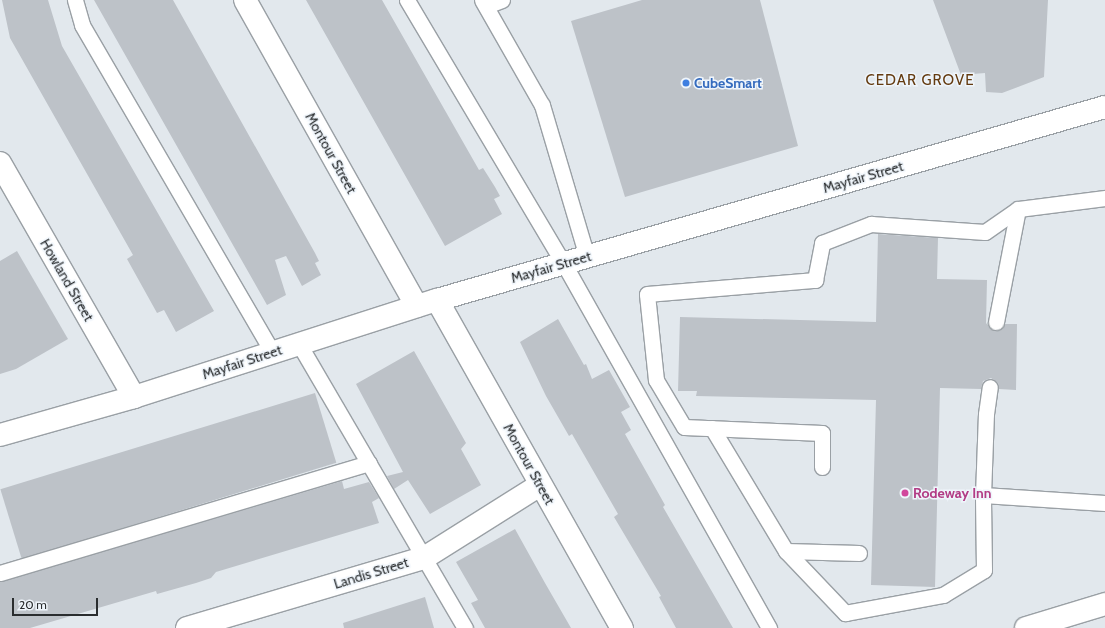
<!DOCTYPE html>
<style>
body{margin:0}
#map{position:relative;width:1105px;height:628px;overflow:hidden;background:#e2e8ed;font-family:Cabin,sans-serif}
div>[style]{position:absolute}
.building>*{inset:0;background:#bdc2c8;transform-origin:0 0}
.roads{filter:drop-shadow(1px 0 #9aa0a5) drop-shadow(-1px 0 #9aa0a5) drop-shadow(0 1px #9aa0a5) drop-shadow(0 -1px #9aa0a5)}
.lane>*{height:15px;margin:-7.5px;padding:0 7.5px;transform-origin:7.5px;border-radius:7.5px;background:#fff}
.street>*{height:22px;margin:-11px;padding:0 11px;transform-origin:11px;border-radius:11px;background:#fff}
.dots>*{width:11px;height:11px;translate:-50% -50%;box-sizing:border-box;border:2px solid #eff5fb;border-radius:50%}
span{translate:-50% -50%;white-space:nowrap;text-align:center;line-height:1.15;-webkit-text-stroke:3px #eff5fb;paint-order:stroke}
.shop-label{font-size:14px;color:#366cbe;font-weight:700}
.left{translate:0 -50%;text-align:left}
.street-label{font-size:14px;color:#2a2d2f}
.hotel-label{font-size:14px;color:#b23c85;font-weight:700}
.neighbourhood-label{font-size:15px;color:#643b10;letter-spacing:1px}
.scale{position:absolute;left:12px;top:598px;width:86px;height:18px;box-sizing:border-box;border:2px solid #2a2d2f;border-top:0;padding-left:5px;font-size:12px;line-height:14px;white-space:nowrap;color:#2a2d2f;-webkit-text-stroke:3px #eff5fb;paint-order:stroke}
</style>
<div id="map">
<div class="building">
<div style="clip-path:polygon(2px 0,48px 0,62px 46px,214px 311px,176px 332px,164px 310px,157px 313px,127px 259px,133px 255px,10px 38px)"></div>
<div style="clip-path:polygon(94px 0,173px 0,315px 253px,319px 261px,315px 263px,321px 275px,302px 286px,286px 256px,275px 260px,286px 295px,267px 305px)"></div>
<div style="clip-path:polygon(306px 0,382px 0,479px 170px,483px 168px,495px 187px,500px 196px,494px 199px,502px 214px,445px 246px)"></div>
<div style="clip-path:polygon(642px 0,760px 0,798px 146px,625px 197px,571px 21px)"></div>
<div style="clip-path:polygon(933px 0,1048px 0,1044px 77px,1002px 93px,986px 92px,985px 73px,961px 75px)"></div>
<div style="clip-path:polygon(878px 234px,938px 238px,937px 279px,987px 280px,986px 323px,990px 328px,999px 331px,1005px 324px,1017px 324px,1016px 390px,999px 389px,998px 383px,991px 378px,983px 381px,981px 389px,940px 388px,935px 587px,871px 585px,876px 400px,696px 396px,697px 391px,678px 391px,680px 317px,876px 322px)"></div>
<div style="clip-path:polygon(17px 251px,68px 339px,16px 369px,0 374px,0 261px)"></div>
<div style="clip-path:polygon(558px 319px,584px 365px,586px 364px,592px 379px,609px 370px,630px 407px,621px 412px,631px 430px,625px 434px,665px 505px,663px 507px,733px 628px,676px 628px,659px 597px,661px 596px,614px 517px,618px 514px,572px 434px,569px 436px,546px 396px,520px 342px)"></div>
<div style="clip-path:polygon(414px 351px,466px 443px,461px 449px,481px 485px,430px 514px,408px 480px,394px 489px,387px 476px,403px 472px,356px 384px)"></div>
<div style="left:315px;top:393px;width:73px;height:329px;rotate:73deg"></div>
<div style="clip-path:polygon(342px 481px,344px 489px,369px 482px,379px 498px,372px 502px,379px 523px,216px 572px,211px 578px,196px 583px,157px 594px,156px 591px,30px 628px,0 628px,0 582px)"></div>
<div style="clip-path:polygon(515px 529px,545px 583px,571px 628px,485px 628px,471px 603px,478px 600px,456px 562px)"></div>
<div style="clip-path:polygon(425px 597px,434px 628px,344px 628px,343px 623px)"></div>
</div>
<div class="roads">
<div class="lane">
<div style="left:75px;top:0;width:26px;rotate:74deg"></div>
<div style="left:82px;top:25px;width:378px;rotate:59.8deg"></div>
<div style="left:407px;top:0;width:307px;rotate:59.3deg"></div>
<div style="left:564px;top:264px;width:418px;rotate:60.6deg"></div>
<div style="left:482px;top:0;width:121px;rotate:60.3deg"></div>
<div style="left:542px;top:105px;width:159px;rotate:73.5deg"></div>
<div style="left:486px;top:6px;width:17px;rotate:-21deg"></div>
<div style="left:996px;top:322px;width:115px;rotate:-79deg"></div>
<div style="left:299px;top:344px;width:329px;rotate:59.7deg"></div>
<div style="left:712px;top:428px;width:144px;rotate:59deg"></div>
<div style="left:786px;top:551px;width:73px;rotate:1.6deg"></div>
<div style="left:822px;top:467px;width:34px;rotate:-90deg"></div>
<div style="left:822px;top:433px;width:138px;rotate:-177.5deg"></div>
<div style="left:684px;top:427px;width:55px;rotate:-120.8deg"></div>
<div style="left:656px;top:380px;width:86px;rotate:-96deg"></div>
<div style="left:647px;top:294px;width:169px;rotate:-4.8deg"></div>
<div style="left:815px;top:280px;width:38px;rotate:-79deg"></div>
<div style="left:822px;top:243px;width:53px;rotate:-21.2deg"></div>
<div style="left:871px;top:224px;width:114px;rotate:4deg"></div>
<div style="left:985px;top:232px;width:40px;rotate:-34.9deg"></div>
<div style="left:1018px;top:209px;width:88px;rotate:-7.2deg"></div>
<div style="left:983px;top:495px;width:122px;rotate:3.8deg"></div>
<div style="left:786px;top:551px;width:86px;rotate:46.4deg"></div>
<div style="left:845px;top:613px;width:100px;rotate:-10.4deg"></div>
<div style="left:943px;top:595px;width:48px;rotate:-31.4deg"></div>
<div style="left:984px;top:570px;width:75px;rotate:-90.8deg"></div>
<div style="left:983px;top:495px;width:81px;rotate:-87.9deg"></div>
<div style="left:986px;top:414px;width:27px;rotate:-82deg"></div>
<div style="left:0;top:573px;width:385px;rotate:-16.6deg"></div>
</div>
<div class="street">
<div style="left:245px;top:0;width:351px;rotate:60.7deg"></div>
<div style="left:0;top:163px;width:270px;rotate:60.2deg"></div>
<div style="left:437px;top:300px;width:377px;rotate:60.6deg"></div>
<div style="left:0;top:435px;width:139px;rotate:-15.8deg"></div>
<div style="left:134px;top:397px;width:318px;rotate:-17.8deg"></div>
<div style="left:437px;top:300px;width:695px;rotate:-16.12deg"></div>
<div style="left:187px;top:628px;width:247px;rotate:-16.5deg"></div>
<div style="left:424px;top:558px;width:137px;rotate:-32.2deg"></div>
<div style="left:1026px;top:628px;width:83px;rotate:-16.9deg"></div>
</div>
</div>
<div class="dots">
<div style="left:686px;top:83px;background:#3f7fe0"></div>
<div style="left:905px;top:493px;background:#d1479c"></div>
</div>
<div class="shop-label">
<span class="left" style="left:694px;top:83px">CubeSmart</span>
</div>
<div class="street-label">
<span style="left:331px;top:153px;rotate:61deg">Montour Street</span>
<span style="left:863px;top:177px;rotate:-16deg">Mayfair Street</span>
<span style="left:551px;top:267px;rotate:-16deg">Mayfair Street</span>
<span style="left:67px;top:280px;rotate:60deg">Howland Street</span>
<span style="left:242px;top:362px;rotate:-18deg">Mayfair Street</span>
<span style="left:529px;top:464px;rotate:61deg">Montour Street</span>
<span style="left:371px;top:573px;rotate:-17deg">Landis Street</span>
</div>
<div class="hotel-label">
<span class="left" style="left:913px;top:493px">Rodeway Inn</span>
</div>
<div class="neighbourhood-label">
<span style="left:920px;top:81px">CEDAR GROVE</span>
</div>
<div class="scale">20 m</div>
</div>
